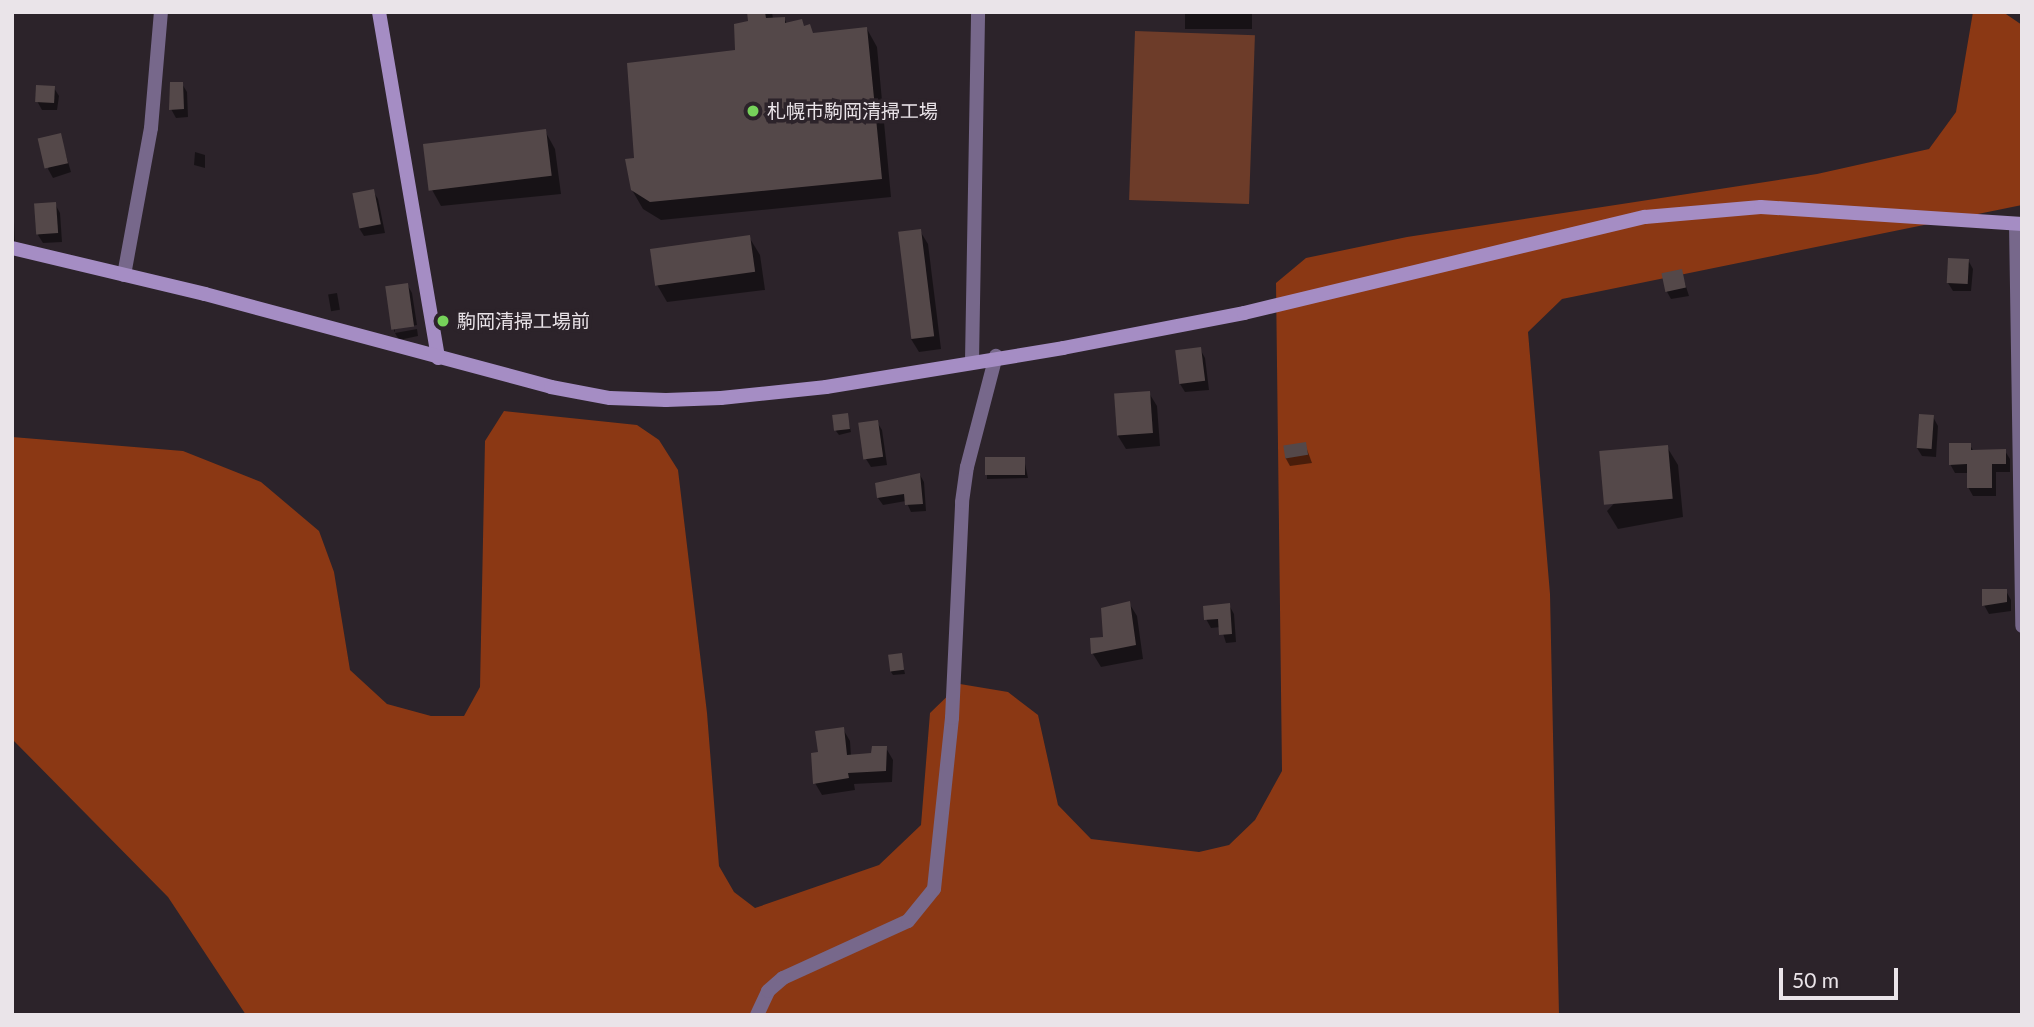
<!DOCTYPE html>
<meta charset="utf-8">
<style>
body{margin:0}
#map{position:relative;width:2034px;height:1027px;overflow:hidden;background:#2c232a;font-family:Lato,"Noto Sans JP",sans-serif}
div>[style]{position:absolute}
.green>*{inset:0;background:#6d3c29;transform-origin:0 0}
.forest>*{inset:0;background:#8b3814}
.shadow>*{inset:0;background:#0007;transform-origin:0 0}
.building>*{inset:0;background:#544849;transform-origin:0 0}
.street>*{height:14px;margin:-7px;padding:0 7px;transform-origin:7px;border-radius:7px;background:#77688b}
.secondary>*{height:14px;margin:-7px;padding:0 7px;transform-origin:7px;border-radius:7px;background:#a58dc4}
.dots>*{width:19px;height:19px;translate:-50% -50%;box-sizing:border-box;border:4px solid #2c232a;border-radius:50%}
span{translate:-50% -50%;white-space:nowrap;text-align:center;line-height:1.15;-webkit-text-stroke:7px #2c232a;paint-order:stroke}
.poi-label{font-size:19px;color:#eae4e9}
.left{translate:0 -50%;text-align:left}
.frame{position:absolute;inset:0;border:14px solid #eae4e9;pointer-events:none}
.scale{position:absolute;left:1779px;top:968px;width:119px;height:32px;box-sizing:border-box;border:4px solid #eae4e9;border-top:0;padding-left:9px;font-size:21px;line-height:24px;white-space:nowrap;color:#eae4e9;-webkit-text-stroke:5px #2c232a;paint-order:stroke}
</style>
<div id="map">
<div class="green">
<div style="left:1135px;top:31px;width:120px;height:169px;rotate:2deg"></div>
</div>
<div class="forest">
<div style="clip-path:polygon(1973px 12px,2003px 12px,2022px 25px,2022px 205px,1562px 299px,1528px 332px,1550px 594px,1559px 1015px,246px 1015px,168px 897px,12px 739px,12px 437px,183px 451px,261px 482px,319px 531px,334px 572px,350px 670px,387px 704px,431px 716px,464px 716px,480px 687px,485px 441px,504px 411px,637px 425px,659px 440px,678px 470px,707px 713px,719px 866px,734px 892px,755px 908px,879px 865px,921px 825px,930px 713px,960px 684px,1008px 692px,1038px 715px,1058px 805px,1091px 839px,1199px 852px,1229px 845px,1255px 820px,1282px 771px,1276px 283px,1306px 258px,1407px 237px,1817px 174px,1929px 149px,1956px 112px)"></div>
</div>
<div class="shadow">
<div style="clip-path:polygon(749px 12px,772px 12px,773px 19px,784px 18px,787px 24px,805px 27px,814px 35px,867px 29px,877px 47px,891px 197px,661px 220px,643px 209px,632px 190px,636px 160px,737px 52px,750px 23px)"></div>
<div style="left:1185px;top:12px;width:67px;height:17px"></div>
<div style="clip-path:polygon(182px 84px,187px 92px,188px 117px,176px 118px,171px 109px)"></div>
<div style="clip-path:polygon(54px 88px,59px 96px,57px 110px,42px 110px,37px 101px)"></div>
<div style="clip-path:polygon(545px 131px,555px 149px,561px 194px,441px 206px,431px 188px,425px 146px)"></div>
<div style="clip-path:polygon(60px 135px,71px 172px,53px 178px,48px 169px)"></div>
<div style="clip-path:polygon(195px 152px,205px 155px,205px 168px,194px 165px)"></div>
<div style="clip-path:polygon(12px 178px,15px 243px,12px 243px)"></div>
<div style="clip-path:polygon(373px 191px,378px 199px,385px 233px,364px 236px,359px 228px)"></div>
<div style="clip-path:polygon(55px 204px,60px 213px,62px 242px,43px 243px,38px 235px)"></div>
<div style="clip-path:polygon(920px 231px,928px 244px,941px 349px,919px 352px,911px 339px)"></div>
<div style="clip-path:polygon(749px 237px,760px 255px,765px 290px,667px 302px,656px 283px)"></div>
<div style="clip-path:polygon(1968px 260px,1973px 269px,1971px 291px,1953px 291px,1948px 283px)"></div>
<div style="clip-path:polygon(1681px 271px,1689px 296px,1671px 299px,1666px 290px)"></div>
<div style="clip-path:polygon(407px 284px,412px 293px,417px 325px,395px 329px,395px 332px,394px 331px)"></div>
<div style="left:337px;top:293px;width:17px;height:9px;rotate:80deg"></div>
<div style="clip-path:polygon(417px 329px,418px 336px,399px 340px,395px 333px)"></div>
<div style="clip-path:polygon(1200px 349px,1205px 358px,1209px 390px,1185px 392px,1180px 384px)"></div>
<div style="clip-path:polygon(1149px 393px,1157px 406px,1160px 446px,1126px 449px,1118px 436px)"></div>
<div style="clip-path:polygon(847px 415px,851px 432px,839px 435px,836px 431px)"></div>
<div style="clip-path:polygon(1933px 417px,1938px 426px,1936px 457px,1922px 456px,1917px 448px)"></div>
<div style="clip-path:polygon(877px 422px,882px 430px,887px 465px,871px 467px,866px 459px)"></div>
<div style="clip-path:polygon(1305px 444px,1312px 463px,1290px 466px,1285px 457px)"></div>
<div style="clip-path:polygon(1970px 445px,1974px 452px,2005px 451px,2010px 459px,2010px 472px,1996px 472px,1996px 496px,1973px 496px,1968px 487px,1968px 473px,1955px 473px,1950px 464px)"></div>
<div style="clip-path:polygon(1667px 447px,1678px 465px,1683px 517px,1618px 529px,1607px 511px)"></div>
<div style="clip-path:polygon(987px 459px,1024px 459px,1028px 478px,987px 479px)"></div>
<div style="clip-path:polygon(920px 475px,924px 482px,926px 511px,911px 512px,906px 501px,883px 505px,878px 498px)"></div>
<div style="clip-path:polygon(2006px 591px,2011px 600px,2011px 611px,1989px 614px,1984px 605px)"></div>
<div style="clip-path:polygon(1129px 603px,1137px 616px,1143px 659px,1101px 667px,1093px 654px,1092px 640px,1105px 639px)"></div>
<div style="clip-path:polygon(1229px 605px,1234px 614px,1236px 642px,1226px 643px,1221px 627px,1211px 628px,1206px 619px)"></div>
<div style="clip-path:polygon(901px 655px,905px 674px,893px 675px,891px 672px)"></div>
<div style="clip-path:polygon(843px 729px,850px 741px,851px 756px,873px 754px,886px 748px,893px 760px,892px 782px,854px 784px,855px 790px,822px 795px,815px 783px,820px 753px)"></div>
</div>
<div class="building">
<div style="clip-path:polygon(747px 12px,765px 12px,766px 18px,785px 17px,785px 23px,802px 19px,804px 26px,810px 24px,813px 33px,867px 27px,882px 179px,650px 202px,631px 190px,625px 159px,634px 158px,627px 63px,735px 50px,734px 24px,748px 21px)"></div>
<div style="clip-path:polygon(170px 82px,183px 82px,184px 109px,169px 110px)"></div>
<div style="left:36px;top:85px;width:19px;height:17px;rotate:3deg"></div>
<div style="left:546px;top:129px;width:47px;height:124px;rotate:83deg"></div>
<div style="left:61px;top:133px;width:31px;height:24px;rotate:77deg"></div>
<div style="left:374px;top:189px;width:36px;height:22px;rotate:79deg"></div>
<div style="left:56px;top:202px;width:31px;height:22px;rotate:86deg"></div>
<div style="left:921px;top:229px;width:108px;height:23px;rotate:83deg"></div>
<div style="left:750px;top:235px;width:37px;height:101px;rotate:82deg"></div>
<div style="left:1948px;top:258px;width:21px;height:25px;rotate:3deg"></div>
<div style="left:1682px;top:269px;width:19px;height:21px;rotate:78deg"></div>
<div style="left:408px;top:283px;width:44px;height:23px;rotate:82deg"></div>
<div style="left:1201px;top:347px;width:34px;height:26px;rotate:83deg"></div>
<div style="left:1150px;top:391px;width:42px;height:36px;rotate:86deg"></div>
<div style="left:848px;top:413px;width:16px;height:16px;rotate:83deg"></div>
<div style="left:1919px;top:414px;width:15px;height:34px;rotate:4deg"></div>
<div style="left:878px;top:420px;width:37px;height:20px;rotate:82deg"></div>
<div style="left:1306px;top:442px;width:13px;height:23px;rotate:81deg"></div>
<div style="clip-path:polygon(1949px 443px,1971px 443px,1971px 450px,2006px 449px,2006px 464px,1992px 464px,1992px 488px,1967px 488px,1967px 464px,1949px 465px)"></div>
<div style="left:1668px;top:445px;width:54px;height:69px;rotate:85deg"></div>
<div style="left:985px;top:457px;width:40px;height:18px"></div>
<div style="clip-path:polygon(920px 473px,923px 504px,905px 505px,904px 494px,877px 498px,875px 483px)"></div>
<div style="clip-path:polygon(1982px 589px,2007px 589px,2007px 602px,1982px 606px)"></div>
<div style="clip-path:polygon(1130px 601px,1136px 645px,1091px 654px,1090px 638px,1103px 637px,1101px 608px)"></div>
<div style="clip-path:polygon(1230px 603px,1232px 634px,1219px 635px,1218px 619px,1204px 620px,1203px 606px)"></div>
<div style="left:902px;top:653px;width:17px;height:14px;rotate:83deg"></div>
<div style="clip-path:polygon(844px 727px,847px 755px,871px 753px,872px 746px,887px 746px,886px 771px,848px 773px,849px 778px,813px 784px,811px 753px,818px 752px,815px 731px)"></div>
</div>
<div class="street">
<div style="left:2016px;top:224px;width:402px;rotate:89.1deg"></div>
<div style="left:124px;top:275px;width:149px;rotate:-79.6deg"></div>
<div style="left:151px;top:128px;width:116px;rotate:-85.1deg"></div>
<div style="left:972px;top:361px;width:349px;rotate:-89deg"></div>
<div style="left:757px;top:1015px;width:26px;rotate:-65deg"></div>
<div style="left:768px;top:991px;width:20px;rotate:-41deg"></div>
<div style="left:783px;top:978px;width:137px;rotate:-24.5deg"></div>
<div style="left:908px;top:921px;width:41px;rotate:-50.9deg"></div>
<div style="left:934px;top:889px;width:172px;rotate:-84deg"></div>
<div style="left:952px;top:718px;width:216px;rotate:-87.3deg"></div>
<div style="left:962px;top:502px;width:35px;rotate:-82deg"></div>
<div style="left:967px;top:467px;width:115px;rotate:-75.4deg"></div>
</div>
<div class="secondary">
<div style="left:379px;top:12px;width:351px;rotate:80.3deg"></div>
<div style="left:12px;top:248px;width:198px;rotate:13.4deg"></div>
<div style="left:205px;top:294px;width:358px;rotate:15deg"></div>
<div style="left:551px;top:387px;width:60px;rotate:10.6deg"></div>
<div style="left:610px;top:398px;width:56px;rotate:2deg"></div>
<div style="left:666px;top:400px;width:55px;rotate:-2.1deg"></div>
<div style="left:721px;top:398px;width:106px;rotate:-6deg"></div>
<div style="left:826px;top:387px;width:240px;rotate:-9.3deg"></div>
<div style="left:1063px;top:348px;width:184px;rotate:-10.9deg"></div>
<div style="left:1244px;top:313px;width:412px;rotate:-13.5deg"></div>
<div style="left:1645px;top:217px;width:116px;rotate:-4.9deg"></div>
<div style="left:1761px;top:207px;width:262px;rotate:3.7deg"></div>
</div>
<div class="dots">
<div style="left:753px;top:111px;background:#76d25a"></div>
<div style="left:443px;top:321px;background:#76d25a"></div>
</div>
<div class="poi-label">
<span class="left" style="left:767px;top:111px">札幌市駒岡清掃工場</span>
<span class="left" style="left:457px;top:321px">駒岡清掃工場前</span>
</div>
<div class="frame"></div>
<div class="scale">50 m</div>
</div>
